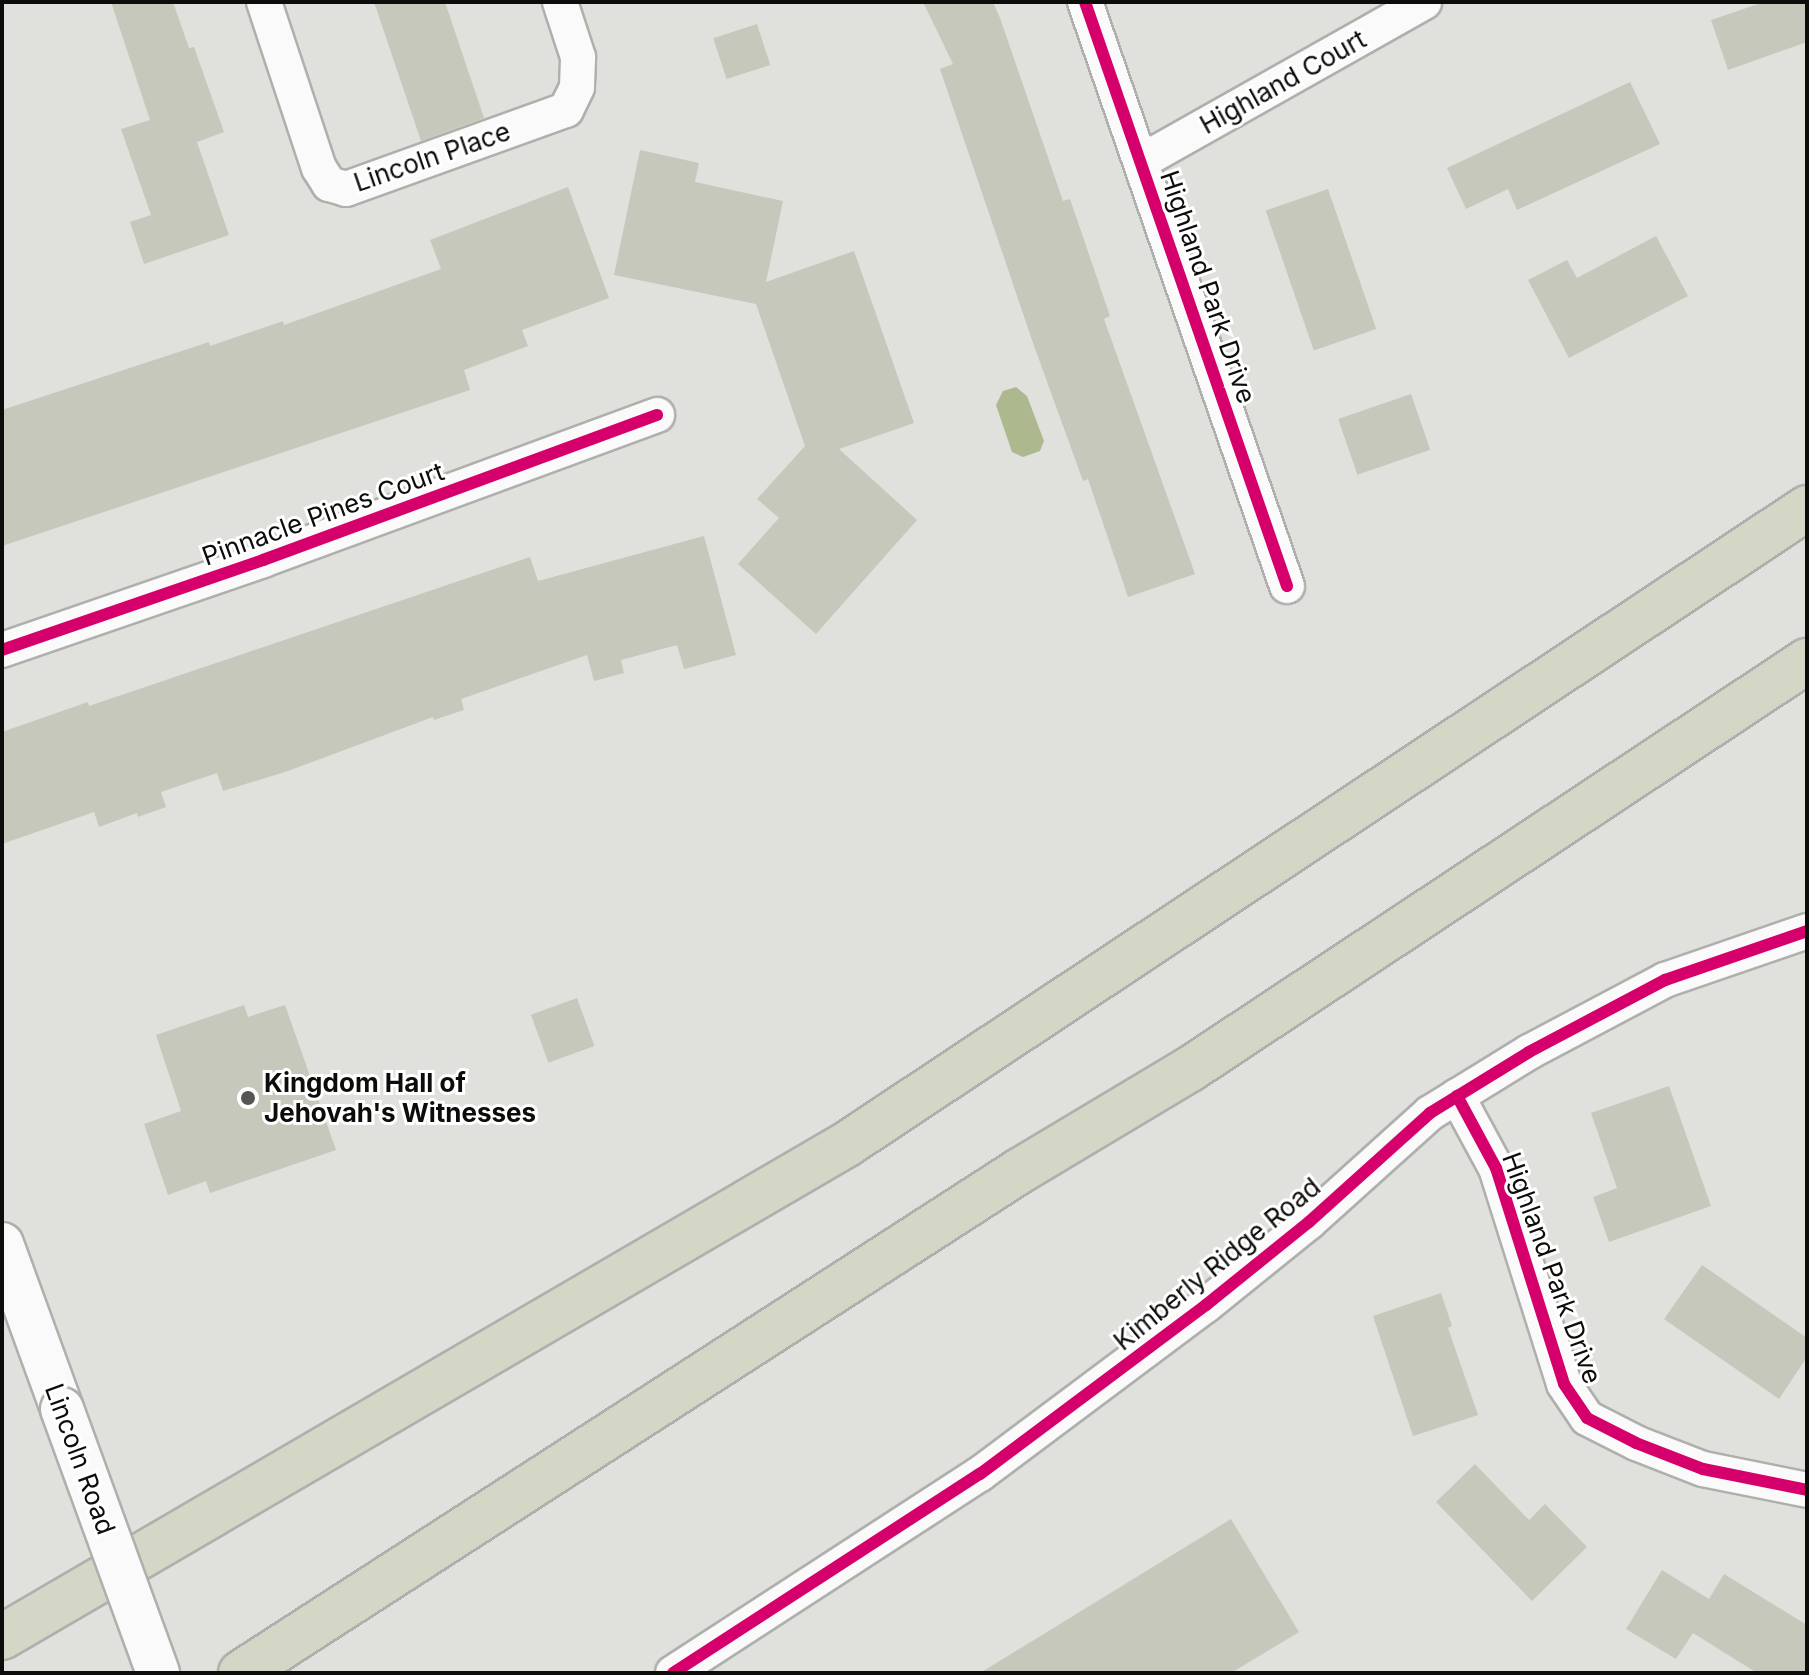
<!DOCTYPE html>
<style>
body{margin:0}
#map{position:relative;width:1809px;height:1675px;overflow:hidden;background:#e0e1dd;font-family:Inter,sans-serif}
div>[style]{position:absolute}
.water>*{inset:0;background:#aeb88e}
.building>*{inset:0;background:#c5c8ba;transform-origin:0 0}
.roads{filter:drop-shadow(2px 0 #afb0ad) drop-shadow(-2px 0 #afb0ad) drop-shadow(0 2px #afb0ad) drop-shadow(0 -2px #afb0ad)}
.minor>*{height:34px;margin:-17px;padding:0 17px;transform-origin:17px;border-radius:17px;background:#fafafa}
.tertiary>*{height:42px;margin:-21px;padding:0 21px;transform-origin:21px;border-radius:21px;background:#fafafa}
.motorway>*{height:44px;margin:-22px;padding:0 22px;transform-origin:22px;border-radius:22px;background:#d4d7c6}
.bridges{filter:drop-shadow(2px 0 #afb0ad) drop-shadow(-2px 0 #afb0ad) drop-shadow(0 2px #afb0ad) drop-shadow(0 -2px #afb0ad)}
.tertiary-bridge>*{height:42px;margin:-21px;padding:0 21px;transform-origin:21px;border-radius:21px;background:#fafafa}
.cycleway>*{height:12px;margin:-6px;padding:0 6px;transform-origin:6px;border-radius:6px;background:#d6006c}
.dots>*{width:22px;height:22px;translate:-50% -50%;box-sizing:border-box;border:4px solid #fff;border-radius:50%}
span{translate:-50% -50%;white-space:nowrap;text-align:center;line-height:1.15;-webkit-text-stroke:6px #fff;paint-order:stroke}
.street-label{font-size:26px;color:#0c0c0a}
.poi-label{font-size:26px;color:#0c0c0a;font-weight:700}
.left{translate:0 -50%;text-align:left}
.frame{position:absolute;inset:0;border:4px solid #0c0c0a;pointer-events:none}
</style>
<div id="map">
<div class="water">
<div style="clip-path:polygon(1016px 387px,1027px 396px,1044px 441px,1040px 451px,1023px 457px,1012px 452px,996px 405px,1003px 391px)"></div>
</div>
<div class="building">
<div style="clip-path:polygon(111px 2px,173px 2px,189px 48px,194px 47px,224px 132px,197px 142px,229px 235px,144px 264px,130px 222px,151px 215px,121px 129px,150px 120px)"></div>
<div style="clip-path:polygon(374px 2px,445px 2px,484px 118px,421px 141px)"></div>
<div style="clip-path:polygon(923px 2px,993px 2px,1000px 18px,1063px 201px,1070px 199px,1110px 316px,1104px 319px,1195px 574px,1128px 597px,1088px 479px,1083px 481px,1033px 343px,940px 69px,953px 64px)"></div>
<div style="clip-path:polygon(1764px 2px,1807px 2px,1807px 42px,1728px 70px,1711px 20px)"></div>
<div style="left:757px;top:24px;width:43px;height:46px;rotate:72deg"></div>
<div style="clip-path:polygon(1630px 82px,1660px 144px,1517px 210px,1508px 189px,1466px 209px,1447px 168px)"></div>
<div style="clip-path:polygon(640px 150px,699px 163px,695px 182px,783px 201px,766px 282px,854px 251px,914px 423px,839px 449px,917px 520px,816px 634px,738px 564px,779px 518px,757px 499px,805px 446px,756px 304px,614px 275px)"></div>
<div style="clip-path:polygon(568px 187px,609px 298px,522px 330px,528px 346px,464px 370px,470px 390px,2px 546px,2px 410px,209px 342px,210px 346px,283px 321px,284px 325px,441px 269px,430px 240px)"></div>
<div style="left:1328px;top:189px;width:148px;height:66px;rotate:71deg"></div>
<div style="clip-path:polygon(1656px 236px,1688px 296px,1569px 358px,1528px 280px,1567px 260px,1577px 278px)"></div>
<div style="left:1411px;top:394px;width:59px;height:77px;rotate:71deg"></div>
<div style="clip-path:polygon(704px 536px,736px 655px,684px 669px,677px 645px,621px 660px,624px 673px,594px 681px,587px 655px,461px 699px,464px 710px,434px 720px,433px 717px,288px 771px,223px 791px,217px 773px,161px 792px,166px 807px,138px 817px,137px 813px,99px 827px,94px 812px,2px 844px,2px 732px,88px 702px,89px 706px,530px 557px,538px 581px)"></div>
<div style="left:577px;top:998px;width:51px;height:49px;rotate:70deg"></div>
<div style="clip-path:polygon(244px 1005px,248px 1017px,285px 1005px,336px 1150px,210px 1193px,206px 1181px,168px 1195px,144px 1124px,181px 1111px,156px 1035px)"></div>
<div style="clip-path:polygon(1669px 1086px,1711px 1206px,1609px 1242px,1593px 1197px,1617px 1188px,1591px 1113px)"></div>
<div style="clip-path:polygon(1702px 1265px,1807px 1338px,1807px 1357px,1779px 1399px,1664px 1319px)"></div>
<div style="clip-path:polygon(1441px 1293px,1452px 1326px,1448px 1328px,1478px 1415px,1413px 1436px,1373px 1316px)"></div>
<div style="clip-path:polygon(1475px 1464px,1529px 1520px,1545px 1504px,1587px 1547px,1532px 1601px,1436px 1502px)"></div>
<div style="clip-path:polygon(1231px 1519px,1299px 1632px,1231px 1673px,980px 1673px)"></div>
<div style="clip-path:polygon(1662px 1570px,1709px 1599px,1724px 1574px,1807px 1625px,1807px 1673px,1757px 1673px,1693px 1633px,1676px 1659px,1626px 1629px)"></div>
</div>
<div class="roads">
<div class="minor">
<div style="left:264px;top:2px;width:175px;rotate:71.7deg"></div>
<div style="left:319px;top:168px;width:19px;rotate:58deg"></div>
<div style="left:329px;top:184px;width:18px;rotate:16deg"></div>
<div style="left:346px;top:189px;width:234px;rotate:-19.8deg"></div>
<div style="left:566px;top:110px;width:25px;rotate:-64deg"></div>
<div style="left:577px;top:87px;width:30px;rotate:-88deg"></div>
<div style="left:578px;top:57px;width:58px;rotate:-108.1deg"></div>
<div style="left:1085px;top:2px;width:618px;rotate:70.92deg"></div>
<div style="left:1142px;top:161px;width:324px;rotate:-29.4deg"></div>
<div style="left:2px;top:650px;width:276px;rotate:-19deg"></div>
<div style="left:263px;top:560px;width:420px;rotate:-20.2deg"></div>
<div style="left:1457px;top:1096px;width:82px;rotate:61.6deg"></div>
<div style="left:1496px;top:1168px;width:226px;rotate:72.5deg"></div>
<div style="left:1564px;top:1384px;width:41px;rotate:55.9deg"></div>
<div style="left:1587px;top:1418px;width:55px;rotate:27deg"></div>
<div style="left:1636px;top:1443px;width:72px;rotate:21.2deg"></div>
<div style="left:1703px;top:1469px;width:106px;rotate:11.4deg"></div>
<div style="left:673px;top:1673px;width:366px;rotate:-33deg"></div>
<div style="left:980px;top:1474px;width:282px;rotate:-36.8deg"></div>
<div style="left:1206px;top:1305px;width:132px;rotate:-38.9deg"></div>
<div style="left:1309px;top:1222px;width:163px;rotate:-42deg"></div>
<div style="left:1430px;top:1113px;width:116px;rotate:-31.6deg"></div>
<div style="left:1529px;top:1052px;width:154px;rotate:-27.9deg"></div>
<div style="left:1665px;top:980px;width:150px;rotate:-19deg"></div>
</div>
<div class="tertiary">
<div style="left:2px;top:1244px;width:176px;rotate:70deg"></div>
</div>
<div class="motorway">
<div style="left:2px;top:1637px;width:978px;rotate:-30.26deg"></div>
<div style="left:847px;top:1144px;width:1152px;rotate:-33.52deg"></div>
<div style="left:241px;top:1673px;width:928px;rotate:-32.82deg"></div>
<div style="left:1021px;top:1170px;width:197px;rotate:-30.9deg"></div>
<div style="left:1190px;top:1069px;width:740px;rotate:-33.48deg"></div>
</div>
</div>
<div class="bridges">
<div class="tertiary-bridge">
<div style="left:62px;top:1409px;width:281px;rotate:70deg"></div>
</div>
</div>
<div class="cycleway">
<div style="left:1085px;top:2px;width:618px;rotate:70.92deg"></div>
<div style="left:2px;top:650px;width:276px;rotate:-19deg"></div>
<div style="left:263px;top:560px;width:420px;rotate:-20.2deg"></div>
<div style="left:1457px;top:1096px;width:82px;rotate:61.6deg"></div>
<div style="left:1496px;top:1168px;width:226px;rotate:72.5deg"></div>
<div style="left:1564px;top:1384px;width:41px;rotate:55.9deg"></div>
<div style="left:1587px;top:1418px;width:55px;rotate:27deg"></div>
<div style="left:1636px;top:1443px;width:72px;rotate:21.2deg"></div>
<div style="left:1703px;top:1469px;width:106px;rotate:11.4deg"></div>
<div style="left:673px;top:1673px;width:366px;rotate:-33deg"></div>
<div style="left:980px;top:1474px;width:282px;rotate:-36.8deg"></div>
<div style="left:1206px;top:1305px;width:132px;rotate:-38.9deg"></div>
<div style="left:1309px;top:1222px;width:163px;rotate:-42deg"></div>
<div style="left:1430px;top:1113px;width:116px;rotate:-31.6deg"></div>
<div style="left:1529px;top:1052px;width:154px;rotate:-27.9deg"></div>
<div style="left:1665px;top:980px;width:150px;rotate:-19deg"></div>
</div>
<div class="dots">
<div style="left:248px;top:1098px;background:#565754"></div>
</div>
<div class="street-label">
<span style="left:1283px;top:82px;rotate:-29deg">Highland Court</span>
<span style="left:432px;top:157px;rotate:-19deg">Lincoln Place</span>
<span style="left:1208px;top:287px;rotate:71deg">Highland Park Drive</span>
<span style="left:323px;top:514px;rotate:-20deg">Pinnacle Pines Court</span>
<span style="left:1217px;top:1264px;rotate:-39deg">Kimberly Ridge Road</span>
<span style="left:1552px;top:1268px;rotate:70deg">Highland Park Drive</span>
<span style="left:80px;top:1459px;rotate:70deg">Lincoln Road</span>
</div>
<div class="poi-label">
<span class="left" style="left:264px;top:1098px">Kingdom Hall of<br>Jehovah's Witnesses</span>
</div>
<div class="frame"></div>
</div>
